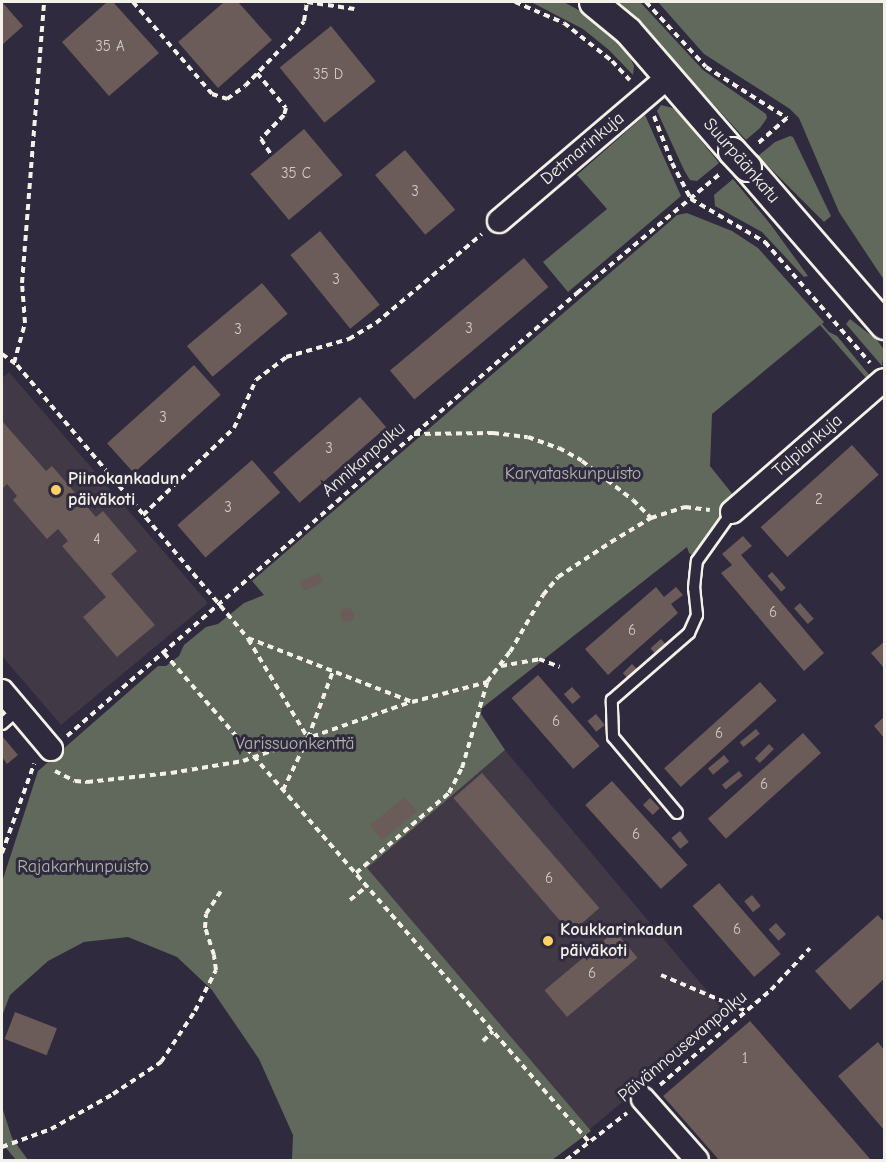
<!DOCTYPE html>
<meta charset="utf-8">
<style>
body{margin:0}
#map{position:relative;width:886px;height:1162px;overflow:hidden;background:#2f2a3d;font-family:"Comic Neue",sans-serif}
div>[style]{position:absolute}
.built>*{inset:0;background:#413945;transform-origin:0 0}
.green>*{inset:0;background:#61695c}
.building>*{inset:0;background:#6b5b59;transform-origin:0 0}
.round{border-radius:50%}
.path>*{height:4px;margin-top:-2px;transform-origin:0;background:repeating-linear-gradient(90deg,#f4f1e8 0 6px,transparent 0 10.5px)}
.roads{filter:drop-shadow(2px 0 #f4f1e8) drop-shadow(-2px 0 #f4f1e8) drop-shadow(0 2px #f4f1e8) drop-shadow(0 -2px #f4f1e8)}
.service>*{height:10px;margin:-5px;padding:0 5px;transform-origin:5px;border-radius:5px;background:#2f2a3d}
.minor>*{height:22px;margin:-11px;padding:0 11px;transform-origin:11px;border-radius:11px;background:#2f2a3d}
.tertiary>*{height:27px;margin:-13.5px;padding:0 13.5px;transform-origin:13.5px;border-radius:13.5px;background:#2f2a3d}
.bridges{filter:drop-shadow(2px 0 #f4f1e8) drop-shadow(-2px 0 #f4f1e8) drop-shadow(0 2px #f4f1e8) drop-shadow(0 -2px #f4f1e8)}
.tertiary-bridge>*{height:27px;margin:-13.5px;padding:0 13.5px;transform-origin:13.5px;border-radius:13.5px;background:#2f2a3d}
.dots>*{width:16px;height:16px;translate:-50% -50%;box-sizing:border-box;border:3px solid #2f2a3d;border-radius:50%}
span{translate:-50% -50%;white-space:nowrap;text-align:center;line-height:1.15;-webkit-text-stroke:6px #2f2a3d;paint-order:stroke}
.number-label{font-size:15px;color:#d2ccc4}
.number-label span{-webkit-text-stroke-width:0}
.street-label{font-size:18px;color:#f4f1e8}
.park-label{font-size:18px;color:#b2b4a9}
.poi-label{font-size:18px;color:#f4f1e8;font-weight:700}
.left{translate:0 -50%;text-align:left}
.frame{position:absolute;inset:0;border:3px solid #f4f1e8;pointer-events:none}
</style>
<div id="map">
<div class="built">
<div style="clip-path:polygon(9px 372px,208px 603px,61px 725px,2px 656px,2px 378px)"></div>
<div style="left:505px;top:750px;width:345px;height:182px;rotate:50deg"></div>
</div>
<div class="green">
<div style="clip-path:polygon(531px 2px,564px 2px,591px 17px,627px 51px,634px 66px,633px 75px,609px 50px,583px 29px)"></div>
<div style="clip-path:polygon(620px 2px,640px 2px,703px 70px,766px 114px,767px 118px,760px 128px,746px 140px)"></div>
<div style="clip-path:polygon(658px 2px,884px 2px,884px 280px,839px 212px,799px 118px,790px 109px,704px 54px)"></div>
<div style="clip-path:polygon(661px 105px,673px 108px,679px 113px,719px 163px,697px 181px,690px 180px,684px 170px,657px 111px)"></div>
<div style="clip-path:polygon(645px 115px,681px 196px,568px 292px,543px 262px,607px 209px,577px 175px)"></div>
<div style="clip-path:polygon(790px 136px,793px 137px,831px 216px,824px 222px,758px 156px,775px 142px)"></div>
<div style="clip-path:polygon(733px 179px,771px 225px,808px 276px,804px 277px,762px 232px,715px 206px,714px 195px)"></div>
<div style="clip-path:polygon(687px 213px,732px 231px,758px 248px,824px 322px,822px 324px,829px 332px,837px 336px,871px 377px,867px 379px,820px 325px,712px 414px,710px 466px,734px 496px,695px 557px,689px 553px,687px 547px,482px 708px,481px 714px,505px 750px,367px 868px,591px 1131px,552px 1160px,292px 1160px,293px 1135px,259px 1059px,212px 990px,177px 957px,128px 937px,84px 942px,48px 961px,10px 995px,2px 1016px,2px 882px,38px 771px,158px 666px,166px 666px,179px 656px,184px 645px,206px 627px,218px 624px,244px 603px,264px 595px,252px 581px,668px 223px,677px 215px)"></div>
<div style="clip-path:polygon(850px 319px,877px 340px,884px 350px,882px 366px,846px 324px)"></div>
<div style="clip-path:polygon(2px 1107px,12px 1138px,28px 1160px,16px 1160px,2px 1143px)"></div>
</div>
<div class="building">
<div style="clip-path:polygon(2px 2px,23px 26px,2px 45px)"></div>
<div style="clip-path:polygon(107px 2px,113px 2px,159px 53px,109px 96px,62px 42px)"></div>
<div style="clip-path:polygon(224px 2px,238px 2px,272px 40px,218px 88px,178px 42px)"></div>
<div style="left:331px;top:26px;width:71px;height:66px;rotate:51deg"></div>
<div style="left:304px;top:129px;width:60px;height:70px;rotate:50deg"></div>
<div style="left:405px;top:150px;width:78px;height:39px;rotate:50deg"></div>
<div style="left:320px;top:231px;width:95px;height:38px;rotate:51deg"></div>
<div style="left:524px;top:258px;width:38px;height:175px;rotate:50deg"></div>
<div style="left:262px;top:283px;width:40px;height:98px;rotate:50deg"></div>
<div style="left:194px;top:365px;width:40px;height:117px;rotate:48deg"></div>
<div style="left:360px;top:397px;width:40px;height:115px;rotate:49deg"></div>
<div style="clip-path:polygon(2px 421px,46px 471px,52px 466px,96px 517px,103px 511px,137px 551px,111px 574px,155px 625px,117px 657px,83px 617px,106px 597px,62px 546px,68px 541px,58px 529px,47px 539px,13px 500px,17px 496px,7px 484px,2px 489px)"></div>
<div style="left:852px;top:445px;width:40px;height:123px;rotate:48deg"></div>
<div style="left:252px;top:460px;width:43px;height:99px;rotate:49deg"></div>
<div style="clip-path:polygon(743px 536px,752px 546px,741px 555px,824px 653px,804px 671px,721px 573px,732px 565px,722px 554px)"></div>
<div style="left:772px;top:572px;width:21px;height:6px;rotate:49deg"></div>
<div style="left:319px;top:573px;width:10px;height:21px;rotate:66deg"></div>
<div style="clip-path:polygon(656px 587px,664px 597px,676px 587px,683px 595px,671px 604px,678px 613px,608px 675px,585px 649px)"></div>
<div style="left:800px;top:603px;width:21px;height:8px;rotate:49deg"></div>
<div class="round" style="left:340px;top:608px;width:14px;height:14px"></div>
<div style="left:661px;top:639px;width:9px;height:14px;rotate:49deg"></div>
<div style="clip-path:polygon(884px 642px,884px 668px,871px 653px)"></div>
<div style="left:632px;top:664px;width:10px;height:13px;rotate:45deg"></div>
<div style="left:538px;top:675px;width:94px;height:35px;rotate:49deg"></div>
<div style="left:760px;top:682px;width:25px;height:129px;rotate:48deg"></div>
<div style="left:572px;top:687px;width:13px;height:11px;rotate:48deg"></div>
<div style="left:596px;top:714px;width:14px;height:11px;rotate:51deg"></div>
<div style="clip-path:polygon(884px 717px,884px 738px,874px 726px)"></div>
<div style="left:756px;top:729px;width:6px;height:21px;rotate:51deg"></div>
<div style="left:803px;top:733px;width:27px;height:128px;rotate:48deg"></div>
<div style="clip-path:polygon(2px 736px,18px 755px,7px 764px,2px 757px)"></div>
<div style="left:769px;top:744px;width:7px;height:20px;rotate:45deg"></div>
<div style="left:724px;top:755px;width:8px;height:21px;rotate:50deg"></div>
<div style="left:739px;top:771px;width:6px;height:22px;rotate:51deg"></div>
<div style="left:482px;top:773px;width:179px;height:38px;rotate:49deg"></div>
<div style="left:612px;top:781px;width:113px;height:36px;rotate:48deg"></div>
<div style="left:405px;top:797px;width:19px;height:45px;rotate:51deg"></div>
<div style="left:650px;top:798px;width:14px;height:10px;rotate:45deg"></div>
<div style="left:680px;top:831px;width:14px;height:11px;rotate:51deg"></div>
<div style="left:719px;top:883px;width:94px;height:35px;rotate:49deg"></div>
<div style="left:752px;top:895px;width:14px;height:10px;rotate:51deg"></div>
<div style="clip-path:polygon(878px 915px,884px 922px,884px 979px,850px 1010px,815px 971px)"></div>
<div style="left:776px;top:923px;width:15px;height:10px;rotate:48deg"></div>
<div style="left:615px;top:931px;width:35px;height:92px;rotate:50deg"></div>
<div style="left:15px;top:1012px;width:45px;height:29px;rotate:21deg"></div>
<div style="clip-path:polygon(750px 1021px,871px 1160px,719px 1160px,663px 1096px)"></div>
<div style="clip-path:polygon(878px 1042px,884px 1050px,884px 1130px,838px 1076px)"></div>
</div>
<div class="path">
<div style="left:133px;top:2px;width:121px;rotate:49.3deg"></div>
<div style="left:212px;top:94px;width:16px;rotate:18deg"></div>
<div style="left:227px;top:99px;width:22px;rotate:-36deg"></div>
<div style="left:245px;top:86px;width:74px;rotate:-46.1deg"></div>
<div style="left:296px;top:33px;width:14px;rotate:-56deg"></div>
<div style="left:304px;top:21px;width:19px;rotate:-81deg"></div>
<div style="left:307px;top:2px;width:48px;rotate:8.5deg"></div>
<div style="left:515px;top:2px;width:53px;rotate:23.2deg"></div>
<div style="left:564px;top:23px;width:61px;rotate:38.4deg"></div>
<div style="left:612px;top:61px;width:26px;rotate:47deg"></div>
<div style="left:646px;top:2px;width:88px;rotate:47.3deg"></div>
<div style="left:706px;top:67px;width:96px;rotate:32.2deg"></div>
<div style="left:787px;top:118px;width:40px;rotate:139deg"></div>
<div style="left:257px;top:73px;width:45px;rotate:50.4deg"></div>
<div style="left:286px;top:108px;width:7px;rotate:106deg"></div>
<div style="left:284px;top:115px;width:33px;rotate:134deg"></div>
<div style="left:261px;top:139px;width:20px;rotate:57deg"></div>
<div style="left:654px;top:116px;width:50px;rotate:69deg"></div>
<div style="left:672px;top:163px;width:41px;rotate:62.2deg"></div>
<div style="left:691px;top:199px;width:86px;rotate:30.2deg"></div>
<div style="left:765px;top:242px;width:160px;rotate:49deg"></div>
<div style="left:2px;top:354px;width:19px;rotate:36deg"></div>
<div style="left:17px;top:365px;width:358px;rotate:49.8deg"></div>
<div style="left:248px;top:638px;width:176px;rotate:21.3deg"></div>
<div style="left:412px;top:702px;width:78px;rotate:-14.9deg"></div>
<div style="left:487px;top:682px;width:38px;rotate:-53deg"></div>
<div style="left:510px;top:652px;width:66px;rotate:-59.9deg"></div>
<div style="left:543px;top:595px;width:23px;rotate:-50deg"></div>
<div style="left:558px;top:577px;width:64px;rotate:-33.4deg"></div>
<div style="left:611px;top:542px;width:47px;rotate:-31deg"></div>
<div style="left:651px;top:518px;width:36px;rotate:-18deg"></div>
<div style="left:685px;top:507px;width:25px;rotate:7deg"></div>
<div style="left:14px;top:363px;width:41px;rotate:-74.6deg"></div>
<div style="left:25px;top:323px;width:40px;rotate:-94.3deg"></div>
<div style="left:22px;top:283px;width:282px;rotate:-85.5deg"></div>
<div style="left:414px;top:434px;width:79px;rotate:-0.7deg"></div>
<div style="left:493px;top:433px;width:35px;rotate:7deg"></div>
<div style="left:528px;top:437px;width:33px;rotate:20deg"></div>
<div style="left:559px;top:448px;width:26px;rotate:29deg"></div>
<div style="left:582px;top:461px;width:64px;rotate:37.4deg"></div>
<div style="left:633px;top:500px;width:25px;rotate:45deg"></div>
<div style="left:143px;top:515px;width:126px;rotate:-43.7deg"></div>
<div style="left:234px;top:428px;width:53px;rotate:-65.4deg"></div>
<div style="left:256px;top:380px;width:38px;rotate:-37deg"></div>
<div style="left:286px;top:357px;width:66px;rotate:-15.9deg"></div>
<div style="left:349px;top:339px;width:31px;rotate:-31deg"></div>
<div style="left:376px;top:323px;width:138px;rotate:-40deg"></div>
<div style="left:248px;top:639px;width:116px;rotate:58.8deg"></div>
<div style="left:164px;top:653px;width:649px;rotate:49deg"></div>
<div style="left:501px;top:666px;width:39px;rotate:-10deg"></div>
<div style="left:539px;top:659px;width:22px;rotate:21deg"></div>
<div style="left:67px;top:736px;width:676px;rotate:-40.98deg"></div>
<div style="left:577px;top:293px;width:187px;rotate:-39.8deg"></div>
<div style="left:55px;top:771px;width:22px;rotate:27deg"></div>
<div style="left:75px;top:781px;width:12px;rotate:5deg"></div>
<div style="left:87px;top:782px;width:84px;rotate:-6.1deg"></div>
<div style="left:171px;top:773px;width:73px;rotate:-9.5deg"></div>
<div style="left:243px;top:761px;width:178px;rotate:-19.4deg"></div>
<div style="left:283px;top:790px;width:58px;rotate:-64.3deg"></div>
<div style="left:308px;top:738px;width:72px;rotate:-69.5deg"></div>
<div style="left:2px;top:853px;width:95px;rotate:-70.2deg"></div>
<div style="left:356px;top:873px;width:123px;rotate:-40.7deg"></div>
<div style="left:449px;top:793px;width:28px;rotate:-63deg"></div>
<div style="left:462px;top:768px;width:89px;rotate:-73.6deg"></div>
<div style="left:350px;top:900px;width:22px;rotate:-39deg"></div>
<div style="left:661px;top:975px;width:92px;rotate:23deg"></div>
<div style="left:483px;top:1041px;width:14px;rotate:-45deg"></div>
<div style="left:660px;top:1085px;width:146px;rotate:-40.6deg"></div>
<div style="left:771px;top:990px;width:57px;rotate:-47.1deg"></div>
<div style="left:2px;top:1147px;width:52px;rotate:-20.2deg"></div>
<div style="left:51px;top:1129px;width:71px;rotate:-29.4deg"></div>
<div style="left:113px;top:1094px;width:58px;rotate:-33.7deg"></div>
<div style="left:161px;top:1062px;width:61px;rotate:-56.3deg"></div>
<div style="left:195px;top:1011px;width:46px;rotate:-62.9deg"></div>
<div style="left:216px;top:970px;width:15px;rotate:-98deg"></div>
<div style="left:214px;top:955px;width:28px;rotate:-108deg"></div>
<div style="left:205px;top:928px;width:14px;rotate:-86deg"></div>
<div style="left:206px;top:914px;width:27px;rotate:-57deg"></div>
<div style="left:566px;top:1160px;width:77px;rotate:-37.6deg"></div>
</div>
<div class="roads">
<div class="service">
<div style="left:2px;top:724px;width:21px;rotate:-41deg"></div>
<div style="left:677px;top:813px;width:99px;rotate:-130.1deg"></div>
<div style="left:613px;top:737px;width:37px;rotate:-92deg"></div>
<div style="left:612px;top:700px;width:102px;rotate:-41deg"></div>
<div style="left:689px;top:633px;width:20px;rotate:-66deg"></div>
<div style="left:697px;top:615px;width:27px;rotate:-96deg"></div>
<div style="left:694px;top:588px;width:27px;rotate:-84deg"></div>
<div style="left:697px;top:561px;width:60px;rotate:-54.5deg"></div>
</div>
<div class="minor">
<div style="left:499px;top:221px;width:222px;rotate:-40.4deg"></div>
<div style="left:732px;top:512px;width:201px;rotate:-41deg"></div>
<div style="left:2px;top:691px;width:76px;rotate:49.8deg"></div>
<div style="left:643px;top:1099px;width:81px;rotate:48.5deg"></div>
</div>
<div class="tertiary">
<div style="left:593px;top:2px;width:45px;rotate:39.6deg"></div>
<div style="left:628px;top:31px;width:159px;rotate:49.1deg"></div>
<div style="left:747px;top:167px;width:209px;rotate:49.1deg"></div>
</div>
</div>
<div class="bridges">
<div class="tertiary-bridge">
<div style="left:732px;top:151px;width:22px;rotate:47deg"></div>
</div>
</div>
<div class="dots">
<div style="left:56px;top:490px;background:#ffd166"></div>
<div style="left:548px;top:941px;background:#ffd166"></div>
</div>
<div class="number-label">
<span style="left:110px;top:47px">35 A</span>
<span style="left:328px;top:75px">35 D</span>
<span style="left:296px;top:174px">35 C</span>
<span style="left:415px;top:192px">3</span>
<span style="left:336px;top:280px">3</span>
<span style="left:469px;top:329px">3</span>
<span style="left:238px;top:330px">3</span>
<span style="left:163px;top:418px">3</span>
<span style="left:329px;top:449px">3</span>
<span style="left:819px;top:500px">2</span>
<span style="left:228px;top:508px">3</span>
<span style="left:97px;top:540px">4</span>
<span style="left:773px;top:613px">6</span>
<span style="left:632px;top:631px">6</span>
<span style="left:556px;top:722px">6</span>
<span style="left:719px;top:734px">6</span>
<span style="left:764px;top:785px">6</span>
<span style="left:636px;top:835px">6</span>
<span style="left:549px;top:879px">6</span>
<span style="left:737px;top:930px">6</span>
<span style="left:592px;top:974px">6</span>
<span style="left:745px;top:1059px">1</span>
</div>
<div class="street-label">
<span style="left:583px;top:149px;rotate:-40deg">Detmarinkuja</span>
<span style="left:741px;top:161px;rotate:49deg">Suurpäänkatu</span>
<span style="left:808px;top:446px;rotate:-41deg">Talpiankuja</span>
<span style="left:364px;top:460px;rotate:-41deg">Annikanpolku</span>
<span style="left:683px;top:1047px;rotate:-40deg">Päivännousevanpolku</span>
</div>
<div class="park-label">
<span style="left:573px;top:474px">Karvataskunpuisto</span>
<span style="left:295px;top:744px">Varissuonkenttä</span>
<span style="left:83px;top:867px">Rajakarhunpuisto</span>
</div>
<div class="poi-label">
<span class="left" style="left:68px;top:490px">Piinokankadun<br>päiväkoti</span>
<span class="left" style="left:560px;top:941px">Koukkarinkadun<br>päiväkoti</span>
</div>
<div class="frame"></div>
</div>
